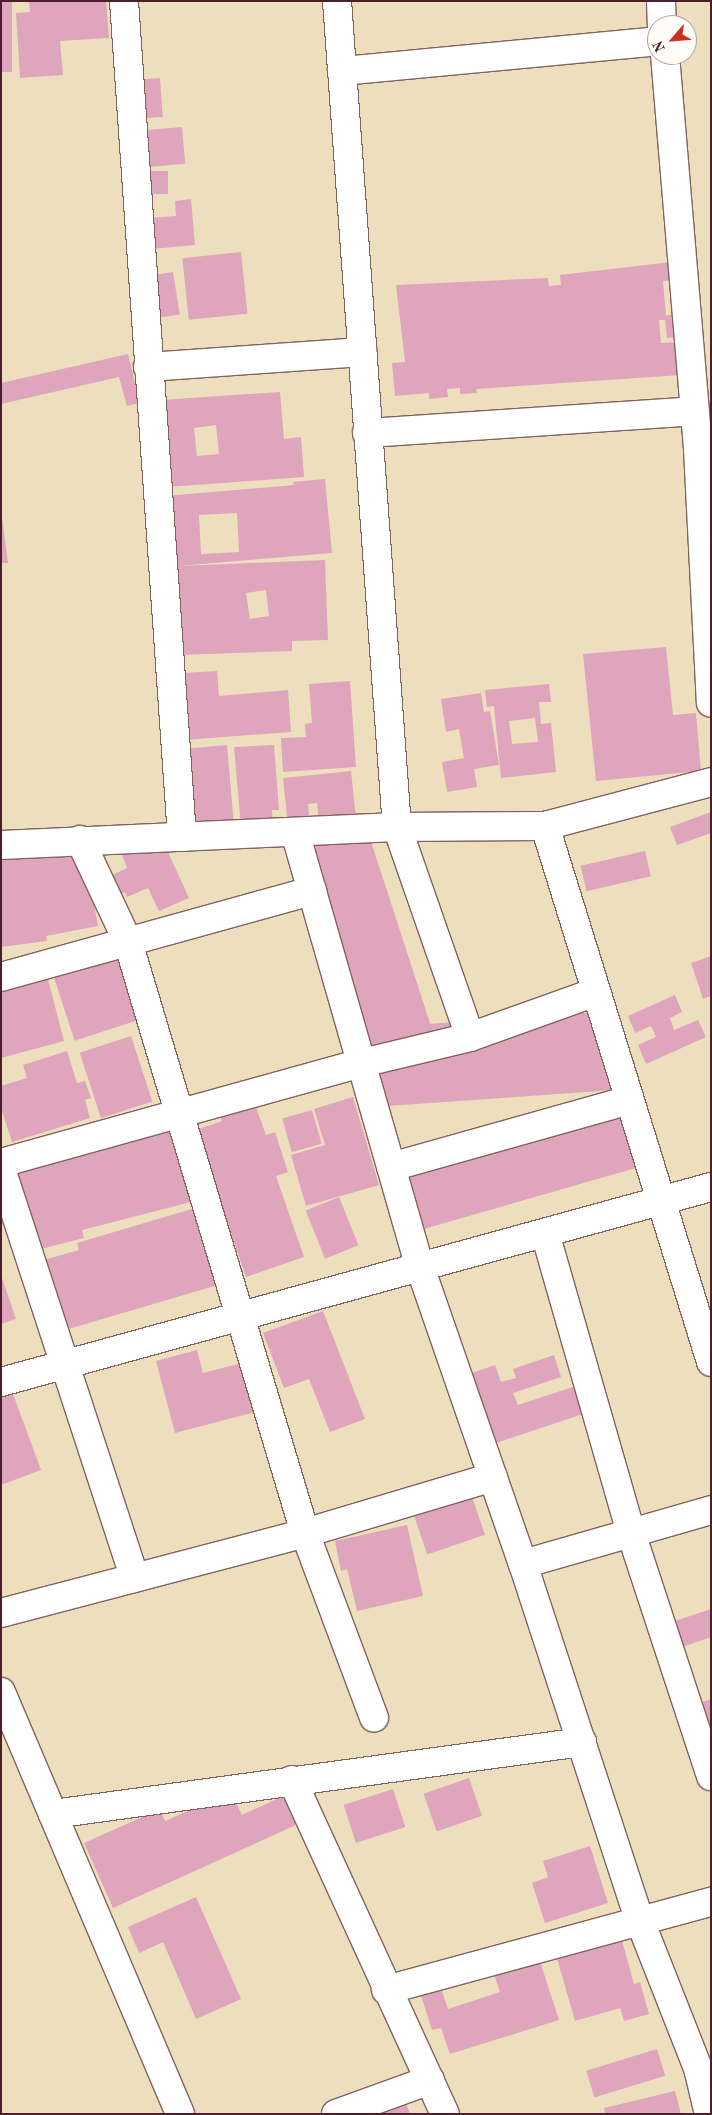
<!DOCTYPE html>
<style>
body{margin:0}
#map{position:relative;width:712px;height:2115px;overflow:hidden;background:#eddfbe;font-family:"Old Standard TT",serif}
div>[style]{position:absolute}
.building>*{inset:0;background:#dfa5bc;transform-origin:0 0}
.roads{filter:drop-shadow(1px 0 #83625e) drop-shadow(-1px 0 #83625e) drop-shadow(0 1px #83625e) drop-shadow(0 -1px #83625e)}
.minor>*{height:28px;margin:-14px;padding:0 14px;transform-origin:14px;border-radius:14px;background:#fff}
span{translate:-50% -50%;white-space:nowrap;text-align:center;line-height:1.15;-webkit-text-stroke:4px #fdfcf7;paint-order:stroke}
.frame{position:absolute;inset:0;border:2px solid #4a1f2b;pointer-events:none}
.north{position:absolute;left:647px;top:15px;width:50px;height:50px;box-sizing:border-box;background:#fdfcf7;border:1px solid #b5a4a5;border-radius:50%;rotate:243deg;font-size:14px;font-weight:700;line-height:20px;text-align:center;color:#4a1f2b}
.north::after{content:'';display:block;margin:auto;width:18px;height:22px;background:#c8321e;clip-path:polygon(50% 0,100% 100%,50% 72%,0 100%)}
</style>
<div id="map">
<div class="building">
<div style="left:1px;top:1px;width:11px;height:71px"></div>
<div style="clip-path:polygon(29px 1px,106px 1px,109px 38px,60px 41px,63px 75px,20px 78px,16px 13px,30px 12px)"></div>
<div style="left:160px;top:78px;width:39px;height:28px;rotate:86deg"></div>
<div style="left:182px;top:127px;width:37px;height:44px;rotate:85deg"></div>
<div style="left:168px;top:171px;width:23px;height:23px;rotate:90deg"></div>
<div style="clip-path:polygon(191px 199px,195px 245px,152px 249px,149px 218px,176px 216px,175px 201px)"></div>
<div style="left:241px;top:252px;width:62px;height:59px;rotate:84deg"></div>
<div style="clip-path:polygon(671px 262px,673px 280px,663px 281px,666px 315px,674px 315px,676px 337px,667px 338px,665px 320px,659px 320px,661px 343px,678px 342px,681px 375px,476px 389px,477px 393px,460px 394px,460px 388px,447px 389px,448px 397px,429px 399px,429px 393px,395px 396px,392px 363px,405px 362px,396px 285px,548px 278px,549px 286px,561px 285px,560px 275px)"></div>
<div style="left:173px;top:272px;width:43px;height:21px;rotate:81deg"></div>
<div style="clip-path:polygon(128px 354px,140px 403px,127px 406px,119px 377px,1px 404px,1px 383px)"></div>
<div style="clip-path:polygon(evenodd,280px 392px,284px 439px,301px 437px,304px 477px,168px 487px,161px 400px,280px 392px,216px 425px,219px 454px,197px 456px,194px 428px,216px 425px)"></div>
<div style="clip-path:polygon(evenodd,325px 479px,332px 553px,178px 566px,325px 560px,328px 640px,292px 641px,292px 651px,179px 655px,165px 496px,294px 485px,293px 482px,325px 479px,237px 513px,239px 552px,201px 554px,199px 515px,237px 513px,325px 479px,266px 590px,269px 616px,250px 619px,246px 593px,266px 590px)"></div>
<div style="clip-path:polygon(1px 511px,8px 563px,1px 563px)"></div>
<div style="clip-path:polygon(666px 647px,673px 715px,696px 713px,701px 771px,596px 781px,583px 654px)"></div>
<div style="clip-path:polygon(217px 671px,219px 696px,288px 690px,291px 732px,184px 740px,183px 673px)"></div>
<div style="clip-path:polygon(350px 681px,356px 767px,283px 772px,281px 738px,306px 737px,305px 724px,312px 723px,309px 684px)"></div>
<div style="clip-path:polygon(evenodd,549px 684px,551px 702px,539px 702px,541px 724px,551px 723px,556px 772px,501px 778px,494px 706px,487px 707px,485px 690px,549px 684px,535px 718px,538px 742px,512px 744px,509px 721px,535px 718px)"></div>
<div style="clip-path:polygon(481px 693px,484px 712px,490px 711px,499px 765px,474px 769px,477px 787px,447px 792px,442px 762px,464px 758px,459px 729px,446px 732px,441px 699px)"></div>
<div style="left:227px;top:745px;width:83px;height:45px;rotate:85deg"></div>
<div style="clip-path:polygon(274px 745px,279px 810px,272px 810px,273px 824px,241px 827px,234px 747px)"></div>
<div style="clip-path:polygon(351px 771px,356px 818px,319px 821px,317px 803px,308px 804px,310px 823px,288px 825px,283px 778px)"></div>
<div style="clip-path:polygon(711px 812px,711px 833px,677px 845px,670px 827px)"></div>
<div style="left:365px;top:823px;width:216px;height:78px;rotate:72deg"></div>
<div style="clip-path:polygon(161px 837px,189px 898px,159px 911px,148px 888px,127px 897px,125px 892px,115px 897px,106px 878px,127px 868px,122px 855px)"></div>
<div style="clip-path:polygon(82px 840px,98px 926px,46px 936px,47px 941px,1px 947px,1px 855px)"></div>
<div style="left:645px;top:851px;width:26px;height:66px;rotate:77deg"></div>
<div style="left:113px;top:939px;width:85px;height:68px;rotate:72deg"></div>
<div style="clip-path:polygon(711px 956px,711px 996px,703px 999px,691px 963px)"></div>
<div style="clip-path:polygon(43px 960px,64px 1041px,1px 1058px,1px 971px)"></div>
<div style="clip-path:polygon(675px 995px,682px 1012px,670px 1018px,674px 1030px,698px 1020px,706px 1037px,646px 1064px,638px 1045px,656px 1037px,651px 1026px,635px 1033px,628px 1016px)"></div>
<div style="left:613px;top:1011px;width:79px;height:250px;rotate:86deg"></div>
<div style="left:131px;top:1036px;width:69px;height:54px;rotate:72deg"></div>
<div style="clip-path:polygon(67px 1051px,77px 1083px,85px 1081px,91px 1098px,85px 1100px,90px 1118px,12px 1142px,1px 1108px,1px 1086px,27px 1078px,23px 1065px)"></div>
<div style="left:629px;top:1092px;width:75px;height:236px;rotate:74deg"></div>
<div style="clip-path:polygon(353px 1097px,379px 1185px,306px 1206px,291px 1155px,325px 1145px,314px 1109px)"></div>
<div style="clip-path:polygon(253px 1099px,266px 1135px,275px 1132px,288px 1172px,276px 1176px,304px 1257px,246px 1277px,196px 1130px,222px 1121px,218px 1111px)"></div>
<div style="left:312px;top:1110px;width:35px;height:31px;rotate:74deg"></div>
<div style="clip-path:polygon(175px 1127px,195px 1201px,82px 1230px,84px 1238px,33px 1251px,11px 1169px)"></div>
<div style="left:339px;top:1197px;width:52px;height:36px;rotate:68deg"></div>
<div style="clip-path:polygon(195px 1208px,218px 1285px,65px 1330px,44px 1260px,79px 1250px,77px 1243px)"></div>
<div style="clip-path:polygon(1px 1275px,16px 1319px,1px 1324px)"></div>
<div style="clip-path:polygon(323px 1311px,365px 1419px,330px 1432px,309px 1379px,284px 1388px,263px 1333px)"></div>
<div style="clip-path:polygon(197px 1350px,203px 1373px,246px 1362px,259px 1411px,175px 1433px,156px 1361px)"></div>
<div style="clip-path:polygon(554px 1355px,561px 1377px,513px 1393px,518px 1405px,579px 1385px,589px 1412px,493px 1444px,469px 1374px,495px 1365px,501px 1382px,516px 1378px,513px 1369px)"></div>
<div style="clip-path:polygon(13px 1394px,41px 1470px,1px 1485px,1px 1398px)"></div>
<div style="left:471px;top:1494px;width:43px;height:61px;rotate:71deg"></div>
<div style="clip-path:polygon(407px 1525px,423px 1596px,357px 1611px,347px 1569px,341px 1571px,335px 1541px)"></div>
<div style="clip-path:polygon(711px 1609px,711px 1637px,677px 1649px,669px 1623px)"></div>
<div style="clip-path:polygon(711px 1699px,711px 1739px,699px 1703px)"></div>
<div style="left:469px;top:1778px;width:40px;height:48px;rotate:71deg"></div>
<div style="left:393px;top:1789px;width:40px;height:52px;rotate:72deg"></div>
<div style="clip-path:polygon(294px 1791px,307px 1820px,113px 1908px,84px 1843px,160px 1809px,165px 1821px,231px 1792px,242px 1815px)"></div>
<div style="clip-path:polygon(590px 1846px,608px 1903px,545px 1923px,532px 1883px,548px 1877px,543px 1861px)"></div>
<div style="clip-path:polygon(196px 1897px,241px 1999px,196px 2019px,163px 1942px,139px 1953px,128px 1927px)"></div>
<div style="clip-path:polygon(621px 1937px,634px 1984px,640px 1982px,649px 2014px,624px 2021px,620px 2008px,575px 2021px,556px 1955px)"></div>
<div style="clip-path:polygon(537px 1952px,559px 2020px,450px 2054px,441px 2028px,432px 2030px,418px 1986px,438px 1980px,448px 2009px,500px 1992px,491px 1966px)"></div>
<div style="left:657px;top:2049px;width:28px;height:74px;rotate:73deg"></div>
<div style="clip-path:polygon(675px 2091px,681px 2114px,605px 2114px,604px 2108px)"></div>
<div style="clip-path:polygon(402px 2092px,410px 2114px,346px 2114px)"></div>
</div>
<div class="roads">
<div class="minor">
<div style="left:124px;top:1px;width:838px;rotate:86.03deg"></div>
<div style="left:337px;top:1px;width:828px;rotate:85.85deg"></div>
<div style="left:397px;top:827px;width:222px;rotate:70.8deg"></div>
<div style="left:661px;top:1px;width:24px;rotate:88deg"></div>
<div style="left:665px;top:55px;width:395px;rotate:85.2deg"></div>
<div style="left:698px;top:449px;width:254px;rotate:87.1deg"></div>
<div style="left:342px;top:71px;width:316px;rotate:-5.4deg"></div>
<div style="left:148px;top:367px;width:215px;rotate:-4deg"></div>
<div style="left:367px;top:433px;width:328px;rotate:-3.8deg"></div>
<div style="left:545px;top:826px;width:561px;rotate:72.79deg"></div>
<div style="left:295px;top:832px;width:453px;rotate:74deg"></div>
<div style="left:420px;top:1267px;width:314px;rotate:70.9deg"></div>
<div style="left:523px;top:1564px;width:376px;rotate:71.9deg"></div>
<div style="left:640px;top:1921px;width:158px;rotate:68.5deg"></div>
<div style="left:698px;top:2068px;width:47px;rotate:76.6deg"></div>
<div style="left:80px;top:840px;width:113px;rotate:64.8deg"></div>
<div style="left:128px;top:942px;width:617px;rotate:73.33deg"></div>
<div style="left:305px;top:1533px;width:197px;rotate:69.5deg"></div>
<div style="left:1px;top:845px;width:396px;rotate:-2.6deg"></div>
<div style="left:397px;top:827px;width:148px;rotate:-0.4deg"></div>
<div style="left:545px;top:826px;width:172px;rotate:-14.8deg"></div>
<div style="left:1px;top:977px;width:323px;rotate:-15.5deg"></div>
<div style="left:1px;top:1163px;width:375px;rotate:-15.5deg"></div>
<div style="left:362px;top:1063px;width:111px;rotate:-13.5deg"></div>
<div style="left:470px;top:1037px;width:134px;rotate:-19.7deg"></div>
<div style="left:391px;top:1167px;width:247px;rotate:-15.7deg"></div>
<div style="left:1px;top:1169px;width:430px;rotate:71.9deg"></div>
<div style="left:545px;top:1233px;width:312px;rotate:74deg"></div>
<div style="left:631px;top:1533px;width:256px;rotate:71.8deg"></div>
<div style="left:1px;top:1382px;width:736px;rotate:-15.36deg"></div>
<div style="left:523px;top:1564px;width:196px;rotate:-16deg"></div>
<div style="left:1px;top:1613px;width:314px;rotate:-14.7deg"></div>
<div style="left:305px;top:1533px;width:196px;rotate:-16.6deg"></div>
<div style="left:1px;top:1692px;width:458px;rotate:67deg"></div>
<div style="left:292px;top:1780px;width:367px;rotate:65.4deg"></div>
<div style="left:53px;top:1814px;width:534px;rotate:-7.75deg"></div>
<div style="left:386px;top:1990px;width:337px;rotate:-15.2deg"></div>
<div style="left:336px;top:2114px;width:100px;rotate:-19.9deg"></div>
</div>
</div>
<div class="frame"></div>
<div class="north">N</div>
</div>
